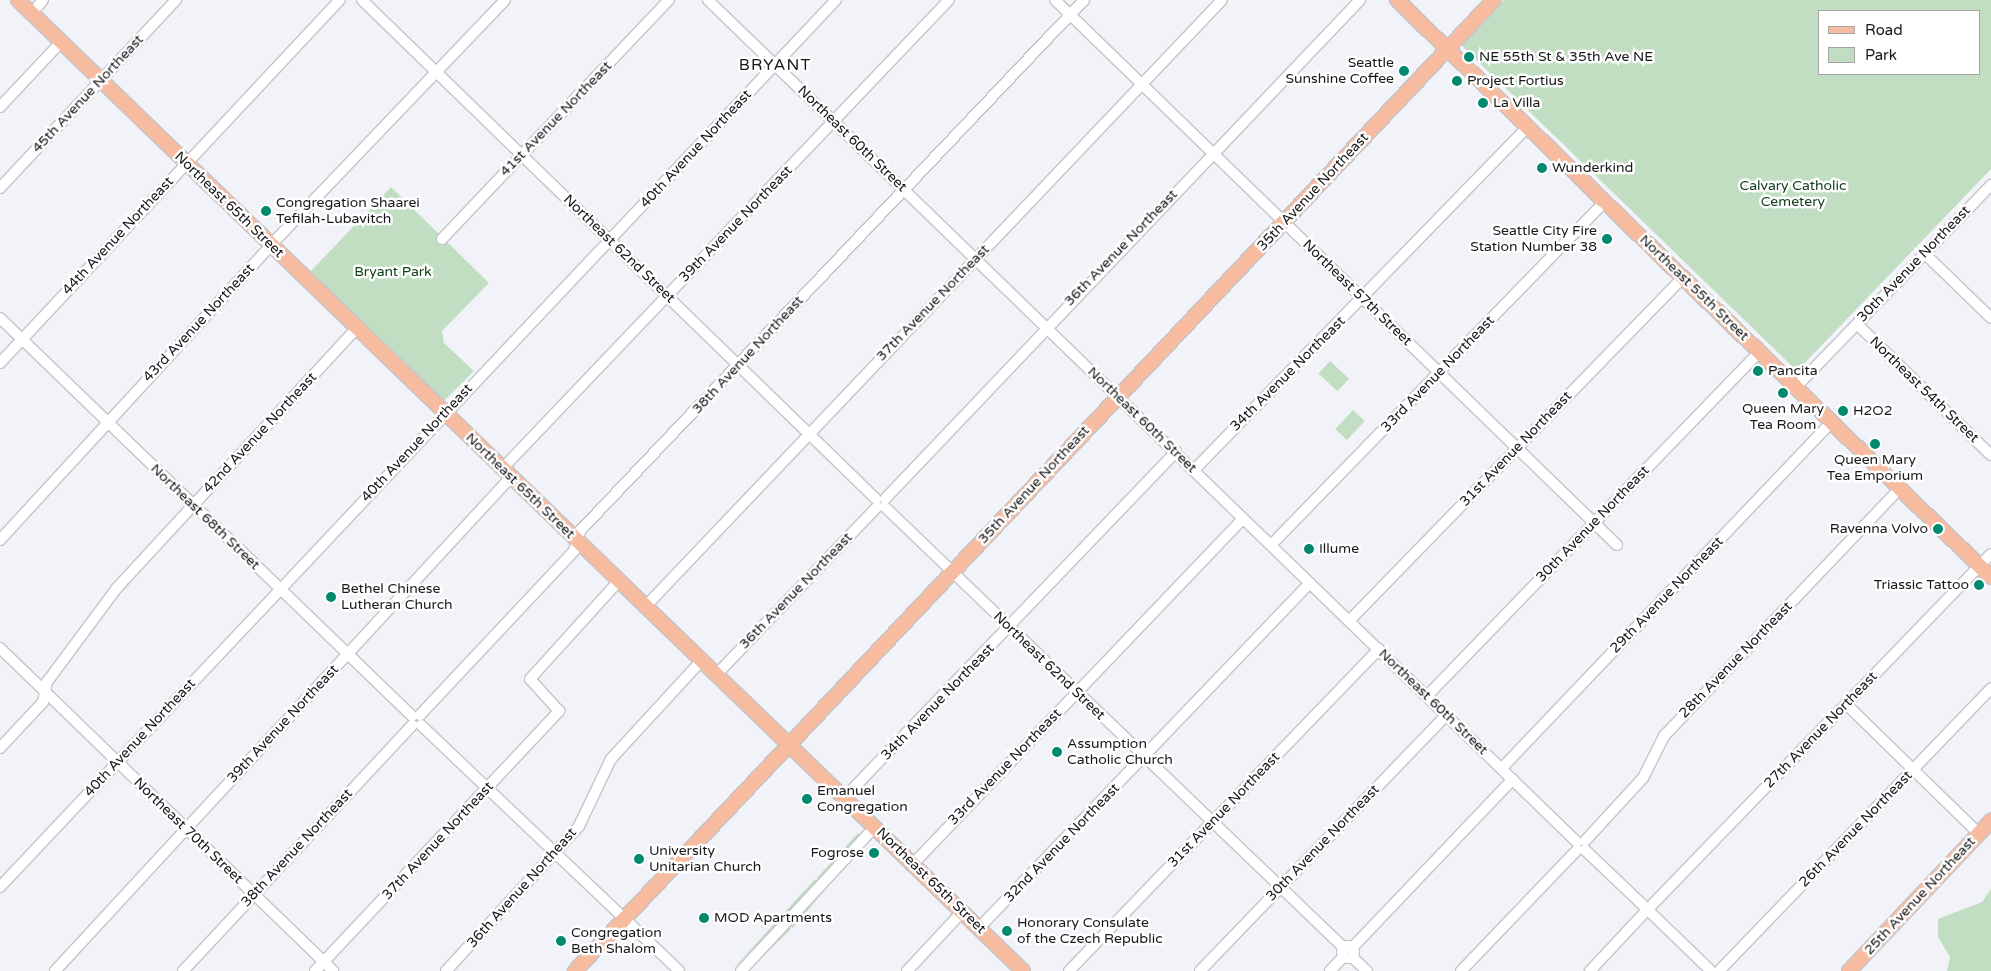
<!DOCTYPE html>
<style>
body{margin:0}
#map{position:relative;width:1991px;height:971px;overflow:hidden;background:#f2f3f8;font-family:"Varela Round",sans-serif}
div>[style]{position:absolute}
.green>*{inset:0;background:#c2dec2;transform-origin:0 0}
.roads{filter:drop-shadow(1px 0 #c4c5ca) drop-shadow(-1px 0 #c4c5ca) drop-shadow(0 1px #c4c5ca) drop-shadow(0 -1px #c4c5ca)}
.minor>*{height:10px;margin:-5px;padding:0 5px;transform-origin:5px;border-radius:5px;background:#fff}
.minor>.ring{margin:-5px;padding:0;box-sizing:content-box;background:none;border:10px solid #fff;border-radius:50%}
.major>*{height:14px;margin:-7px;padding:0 7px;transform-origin:7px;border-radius:7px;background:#f7bca0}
.dots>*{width:14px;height:14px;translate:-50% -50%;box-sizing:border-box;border:2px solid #fff;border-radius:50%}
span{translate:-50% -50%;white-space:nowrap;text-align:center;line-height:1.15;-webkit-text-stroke:5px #fff;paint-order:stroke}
.poi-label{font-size:14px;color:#18181a}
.left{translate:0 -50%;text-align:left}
.right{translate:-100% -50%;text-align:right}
.street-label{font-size:14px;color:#18181a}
.park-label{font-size:14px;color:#13411a}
.quarter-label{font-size:16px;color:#18181a;letter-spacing:1px}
.legend{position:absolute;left:1818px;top:10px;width:162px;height:65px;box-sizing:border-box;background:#fff;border:1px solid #a3a3a3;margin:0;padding:6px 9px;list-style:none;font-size:15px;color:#18181a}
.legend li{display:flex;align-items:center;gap:10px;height:25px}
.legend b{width:25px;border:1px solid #a3a3a3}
</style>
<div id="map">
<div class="green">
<div style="clip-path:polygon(evenodd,1504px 0,1991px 0,1991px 169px,1797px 371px,1461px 45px,1504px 0,1820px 11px,1980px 11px,1980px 74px,1820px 74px,1820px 11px)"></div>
<div style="clip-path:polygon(391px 187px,489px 283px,442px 331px,444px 343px,474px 371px,443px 402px,310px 272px)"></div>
<div style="left:1330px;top:361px;width:26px;height:17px;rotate:43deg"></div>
<div style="left:1353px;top:410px;width:16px;height:26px;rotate:43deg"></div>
<div style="clip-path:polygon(858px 833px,861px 836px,819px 881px,817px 878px)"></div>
<div style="clip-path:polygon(843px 868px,793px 928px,790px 926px)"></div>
<div style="clip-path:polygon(815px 879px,818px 882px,731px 971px)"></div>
<div style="clip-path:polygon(1991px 889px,1991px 971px,1947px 971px,1950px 957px,1938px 937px,1938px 919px,1982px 902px)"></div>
<div style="clip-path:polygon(789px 927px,791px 929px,748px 971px)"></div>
</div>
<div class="roads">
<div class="minor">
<div style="left:362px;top:0;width:716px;rotate:44.15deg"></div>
<div style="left:708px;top:0;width:1210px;rotate:44.1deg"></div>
<div style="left:1055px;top:0;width:783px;rotate:44.12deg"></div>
<div style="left:32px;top:13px;width:17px;rotate:-50deg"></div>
<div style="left:0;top:107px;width:89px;rotate:-46.8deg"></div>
<div style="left:0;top:188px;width:258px;rotate:-46.9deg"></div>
<div style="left:442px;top:239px;width:330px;rotate:-46.5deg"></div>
<div style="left:1924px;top:253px;width:93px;rotate:44.1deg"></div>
<div style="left:0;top:318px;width:573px;rotate:44.01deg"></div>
<div style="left:1857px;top:324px;width:187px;rotate:44.4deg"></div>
<div style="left:0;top:363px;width:497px;rotate:-46.9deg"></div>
<div style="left:1796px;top:387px;width:281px;rotate:-46deg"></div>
<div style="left:502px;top:469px;width:648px;rotate:-46.38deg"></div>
<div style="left:1194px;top:470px;width:479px;rotate:-45.8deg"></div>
<div style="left:885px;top:499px;width:689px;rotate:-46.41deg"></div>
<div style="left:885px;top:507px;width:637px;rotate:43.85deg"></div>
<div style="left:0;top:540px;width:399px;rotate:-47.4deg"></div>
<div style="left:270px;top:246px;width:340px;rotate:-46.3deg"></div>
<div style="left:1271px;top:545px;width:479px;rotate:-45.8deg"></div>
<div style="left:645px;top:607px;width:837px;rotate:-46.45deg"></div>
<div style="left:1349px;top:621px;width:479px;rotate:-45.8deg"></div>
<div style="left:0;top:648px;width:464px;rotate:44.1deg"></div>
<div style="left:716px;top:675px;width:233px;rotate:-46.2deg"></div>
<div style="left:1427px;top:696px;width:478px;rotate:-46deg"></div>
<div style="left:1847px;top:705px;width:185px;rotate:44.3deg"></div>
<div style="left:420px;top:715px;width:225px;rotate:-46.8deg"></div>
<div style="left:574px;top:551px;width:21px;rotate:-73deg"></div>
<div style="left:580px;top:531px;width:732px;rotate:-46.49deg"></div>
<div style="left:421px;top:725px;width:356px;rotate:43.6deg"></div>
<div style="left:0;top:748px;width:63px;rotate:-46.9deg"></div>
<div style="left:43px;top:702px;width:20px;rotate:-79deg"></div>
<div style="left:47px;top:682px;width:116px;rotate:-53.4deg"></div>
<div style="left:116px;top:589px;width:354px;rotate:-47.3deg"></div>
<div style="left:1502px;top:768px;width:478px;rotate:-46.4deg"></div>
<div style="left:844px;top:798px;width:480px;rotate:-46.2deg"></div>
<div style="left:1585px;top:841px;width:86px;rotate:-47.4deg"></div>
<div style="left:1643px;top:778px;width:47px;rotate:-63.4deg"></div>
<div style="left:1664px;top:736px;width:342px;rotate:-46.4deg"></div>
<div style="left:1585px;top:850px;width:81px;rotate:43.5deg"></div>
<div style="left:913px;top:864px;width:477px;rotate:-46.3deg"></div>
<div style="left:0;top:887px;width:1219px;rotate:-46.7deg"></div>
<div style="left:1651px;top:906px;width:489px;rotate:-46deg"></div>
<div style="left:1651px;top:913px;width:83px;rotate:44deg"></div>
<div style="left:979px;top:928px;width:478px;rotate:-46.2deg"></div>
<div class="ring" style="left:1342px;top:946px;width:2px;height:2px"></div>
<div style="left:1352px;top:948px;width:233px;rotate:-46.4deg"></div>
<div style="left:1352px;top:957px;width:21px;rotate:43deg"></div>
<div style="left:1720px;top:970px;width:391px;rotate:-46.1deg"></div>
<div style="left:55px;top:971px;width:672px;rotate:-47.29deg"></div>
<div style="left:183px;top:971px;width:336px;rotate:-47deg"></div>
<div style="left:315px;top:971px;width:357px;rotate:-46.8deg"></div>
<div style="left:559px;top:711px;width:43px;rotate:-132.2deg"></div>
<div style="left:530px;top:679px;width:132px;rotate:-47.8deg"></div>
<div style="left:446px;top:971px;width:197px;rotate:-47.5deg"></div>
<div style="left:579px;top:826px;width:74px;rotate:-64.5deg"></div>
<div style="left:611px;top:759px;width:133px;rotate:-47.4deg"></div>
<div style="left:741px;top:971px;width:197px;rotate:-47.1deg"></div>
<div style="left:907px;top:971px;width:81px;rotate:-47deg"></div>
<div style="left:1069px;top:971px;width:447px;rotate:-46.1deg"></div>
<div style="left:1200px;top:971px;width:355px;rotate:-46.1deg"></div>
<div style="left:1330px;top:971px;width:21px;rotate:-47deg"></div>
<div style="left:1461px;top:971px;width:168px;rotate:-46.2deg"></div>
<div style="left:1590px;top:971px;width:79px;rotate:-47deg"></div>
</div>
<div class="major">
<div style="left:18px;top:0;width:1397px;rotate:44.01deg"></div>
<div style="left:1397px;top:0;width:828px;rotate:44.17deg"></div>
<div style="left:575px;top:971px;width:1337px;rotate:-46.58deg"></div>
<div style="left:1849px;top:971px;width:207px;rotate:-46.6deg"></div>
</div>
</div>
<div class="dots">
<div style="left:1469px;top:57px;background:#00896f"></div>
<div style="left:1404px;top:71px;background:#00896f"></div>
<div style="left:1457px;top:81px;background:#00896f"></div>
<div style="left:1483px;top:103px;background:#00896f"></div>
<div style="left:1542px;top:168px;background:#00896f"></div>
<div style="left:266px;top:211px;background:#00896f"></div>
<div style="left:1607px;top:239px;background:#00896f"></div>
<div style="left:1758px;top:371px;background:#00896f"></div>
<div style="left:1783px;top:393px;background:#00896f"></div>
<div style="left:1843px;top:411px;background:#00896f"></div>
<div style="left:1875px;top:444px;background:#00896f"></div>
<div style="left:1938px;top:529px;background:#00896f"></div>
<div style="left:1309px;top:549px;background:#00896f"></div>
<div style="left:1979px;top:585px;background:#00896f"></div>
<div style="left:331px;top:597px;background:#00896f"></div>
<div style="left:1057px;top:752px;background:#00896f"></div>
<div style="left:807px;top:799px;background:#00896f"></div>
<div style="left:874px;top:853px;background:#00896f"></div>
<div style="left:639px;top:859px;background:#00896f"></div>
<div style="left:704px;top:918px;background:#00896f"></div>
<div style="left:1007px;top:931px;background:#00896f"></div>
<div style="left:561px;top:941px;background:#00896f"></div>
</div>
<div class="poi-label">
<span class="left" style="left:1479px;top:57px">NE 55th St &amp; 35th Ave NE</span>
<span class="right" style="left:1394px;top:71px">Seattle<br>Sunshine Coffee</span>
<span class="left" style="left:1467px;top:81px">Project Fortius</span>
<span class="left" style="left:1493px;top:103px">La Villa</span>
<span class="left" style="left:1552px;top:168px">Wunderkind</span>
<span class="left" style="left:276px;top:211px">Congregation Shaarei<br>Tefilah-Lubavitch</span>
<span class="right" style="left:1597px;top:239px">Seattle City Fire<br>Station Number 38</span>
<span class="left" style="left:1768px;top:371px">Pancita</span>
<span style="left:1783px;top:417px">Queen Mary<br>Tea Room</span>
<span class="left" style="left:1853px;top:411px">H2O2</span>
<span style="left:1875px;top:468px">Queen Mary<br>Tea Emporium</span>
<span class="right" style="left:1928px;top:529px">Ravenna Volvo</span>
<span class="left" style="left:1319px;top:549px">Illume</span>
<span class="right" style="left:1969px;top:585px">Triassic Tattoo</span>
<span class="left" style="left:341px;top:597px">Bethel Chinese<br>Lutheran Church</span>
<span class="left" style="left:1067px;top:752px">Assumption<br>Catholic Church</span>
<span class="left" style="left:817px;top:799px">Emanuel<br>Congregation</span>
<span class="left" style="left:649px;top:859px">University<br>Unitarian Church</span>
<span class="right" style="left:864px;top:853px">Fogrose</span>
<span class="left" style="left:714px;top:918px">MOD Apartments</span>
<span class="left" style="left:1017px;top:931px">Honorary Consulate<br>of the Czech Republic</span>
<span class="left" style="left:571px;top:941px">Congregation<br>Beth Shalom</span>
</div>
<div class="street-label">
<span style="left:88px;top:94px;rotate:-47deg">45th Avenue Northeast</span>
<span style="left:556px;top:119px;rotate:-46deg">41st Avenue Northeast</span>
<span style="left:852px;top:139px;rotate:44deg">Northeast 60th Street</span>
<span style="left:696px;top:149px;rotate:-47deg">40th Avenue Northeast</span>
<span style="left:1313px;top:192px;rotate:-47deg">35th Avenue Northeast</span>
<span style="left:229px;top:205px;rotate:44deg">Northeast 65th Street</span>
<span style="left:736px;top:224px;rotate:-46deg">39th Avenue Northeast</span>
<span style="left:118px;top:236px;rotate:-47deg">44th Avenue Northeast</span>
<span style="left:1121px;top:248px;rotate:-46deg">36th Avenue Northeast</span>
<span style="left:619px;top:249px;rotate:44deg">Northeast 62nd Street</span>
<span style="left:1914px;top:264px;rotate:-46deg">30th Avenue Northeast</span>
<span style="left:1694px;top:288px;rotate:44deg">Northeast 55th Street</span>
<span style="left:1357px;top:293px;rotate:44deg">Northeast 57th Street</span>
<span style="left:933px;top:303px;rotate:-46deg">37th Avenue Northeast</span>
<span style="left:199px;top:323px;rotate:-47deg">43rd Avenue Northeast</span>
<span style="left:748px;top:355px;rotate:-47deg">38th Avenue Northeast</span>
<span style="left:1288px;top:374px;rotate:-45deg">34th Avenue Northeast</span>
<span style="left:1438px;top:374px;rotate:-46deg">33rd Avenue Northeast</span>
<span style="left:1924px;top:390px;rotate:44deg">Northeast 54th Street</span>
<span style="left:1142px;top:420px;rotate:44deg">Northeast 60th Street</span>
<span style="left:260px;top:433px;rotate:-47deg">42nd Avenue Northeast</span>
<span style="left:417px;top:443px;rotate:-47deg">40th Avenue Northeast</span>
<span style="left:1516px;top:449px;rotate:-46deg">31st Avenue Northeast</span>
<span style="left:1034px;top:485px;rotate:-47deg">35th Avenue Northeast</span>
<span style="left:520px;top:486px;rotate:44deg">Northeast 65th Street</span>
<span style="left:205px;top:517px;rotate:44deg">Northeast 68th Street</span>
<span style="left:1593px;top:524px;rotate:-46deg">30th Avenue Northeast</span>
<span style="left:796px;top:591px;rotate:-46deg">36th Avenue Northeast</span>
<span style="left:1667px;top:595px;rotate:-46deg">29th Avenue Northeast</span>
<span style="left:1736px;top:660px;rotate:-46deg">28th Avenue Northeast</span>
<span style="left:1049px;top:666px;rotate:44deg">Northeast 62nd Street</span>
<span style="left:938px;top:702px;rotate:-46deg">34th Avenue Northeast</span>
<span style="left:1433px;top:702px;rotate:44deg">Northeast 60th Street</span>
<span style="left:283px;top:724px;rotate:-47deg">39th Avenue Northeast</span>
<span style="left:1821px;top:730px;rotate:-46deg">27th Avenue Northeast</span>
<span style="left:140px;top:738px;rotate:-47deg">40th Avenue Northeast</span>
<span style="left:1005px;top:767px;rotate:-46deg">33rd Avenue Northeast</span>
<span style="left:1224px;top:810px;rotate:-46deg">31st Avenue Northeast</span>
<span style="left:1856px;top:829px;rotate:-46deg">26th Avenue Northeast</span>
<span style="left:188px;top:831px;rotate:44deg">Northeast 70th Street</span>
<span style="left:438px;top:841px;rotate:-47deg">37th Avenue Northeast</span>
<span style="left:1062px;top:843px;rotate:-46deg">32nd Avenue Northeast</span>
<span style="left:1323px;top:843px;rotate:-46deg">30th Avenue Northeast</span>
<span style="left:297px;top:848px;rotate:-47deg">38th Avenue Northeast</span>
<span style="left:931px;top:881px;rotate:44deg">Northeast 65th Street</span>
<span style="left:522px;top:888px;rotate:-48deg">36th Avenue Northeast</span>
<span style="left:1920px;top:896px;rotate:-47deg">25th Avenue Northeast</span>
</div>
<div class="park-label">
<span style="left:1793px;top:194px">Calvary Catholic<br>Cemetery</span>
<span style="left:393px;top:272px">Bryant Park</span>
</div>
<div class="quarter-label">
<span style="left:775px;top:65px">BRYANT</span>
</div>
<ul class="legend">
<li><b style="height:6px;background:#f7bca0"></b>Road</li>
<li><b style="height:14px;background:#c2dec2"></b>Park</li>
</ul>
</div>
